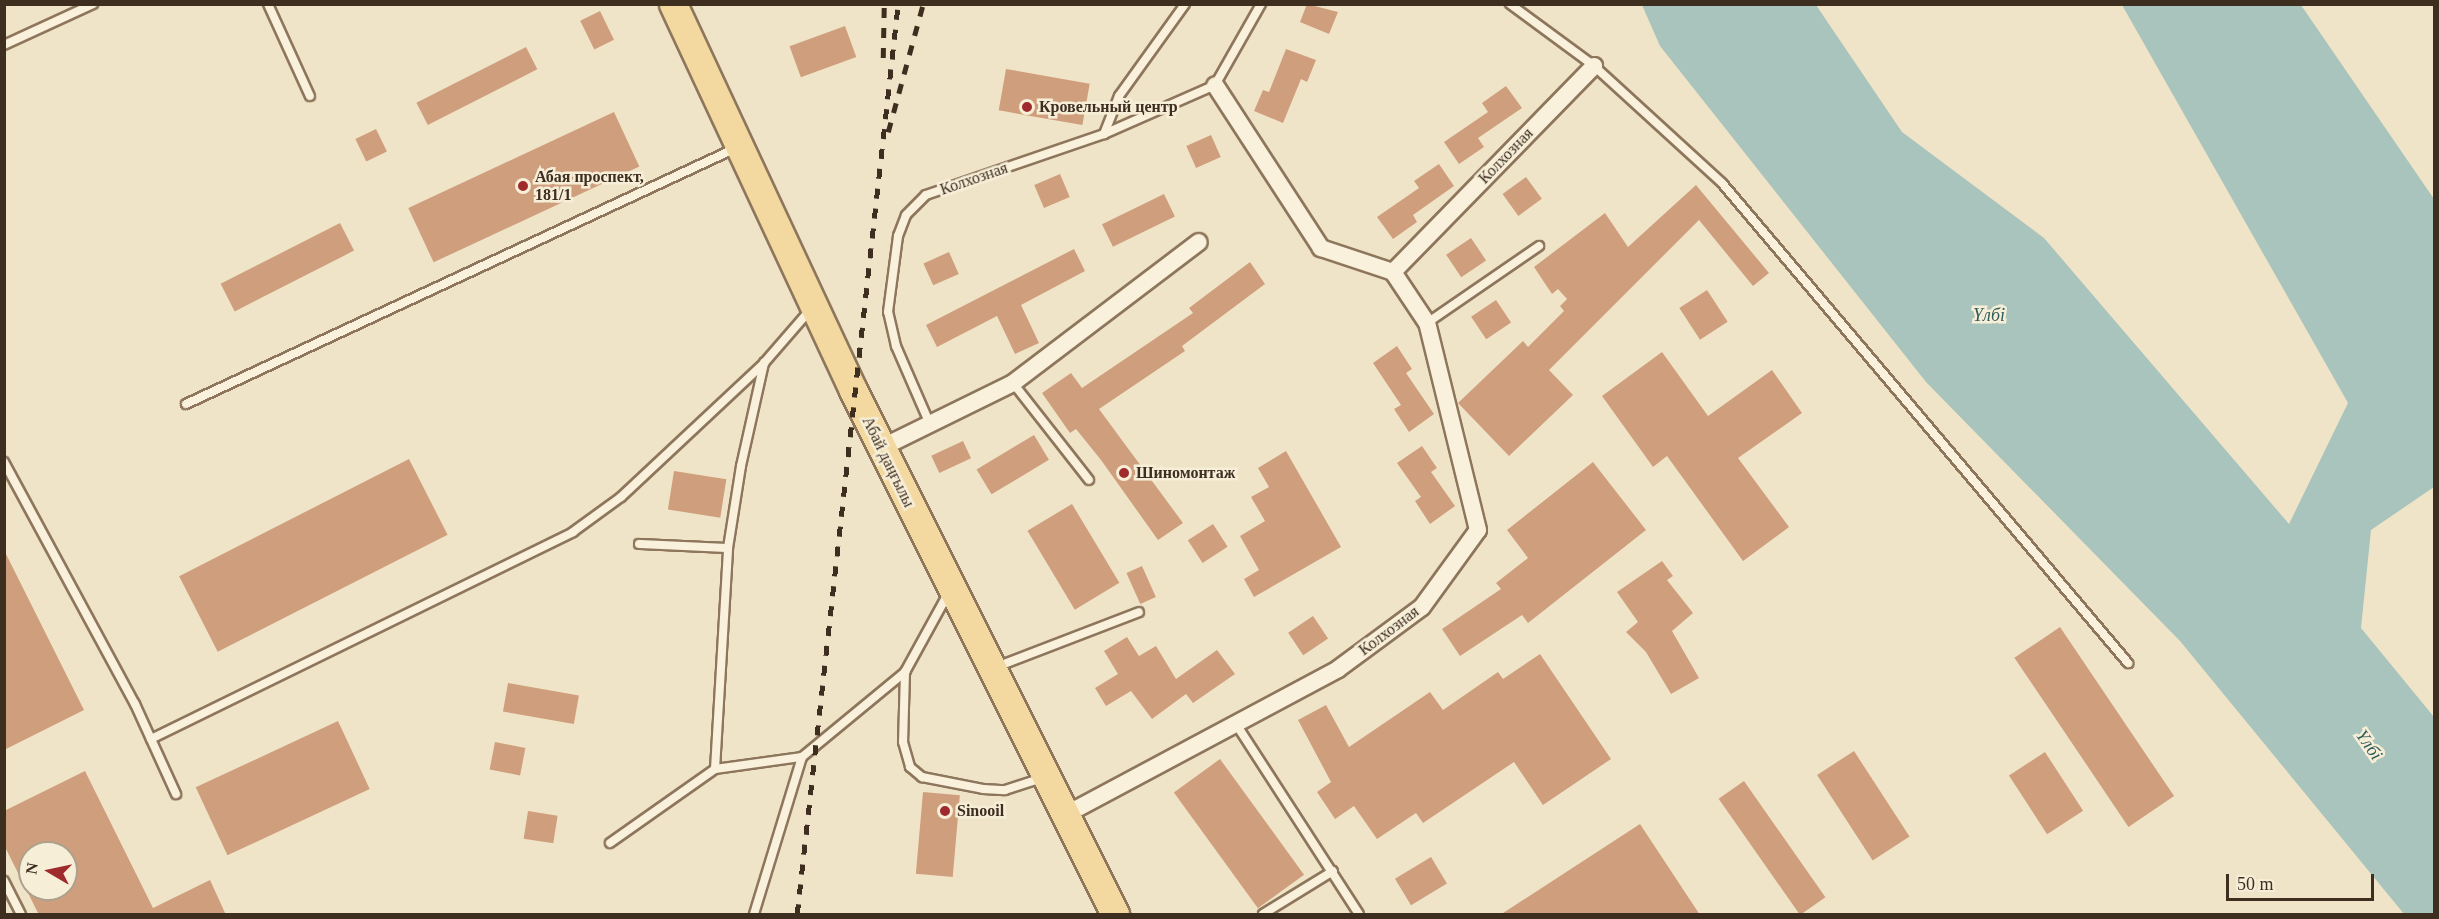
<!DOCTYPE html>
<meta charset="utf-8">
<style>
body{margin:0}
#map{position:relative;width:2439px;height:919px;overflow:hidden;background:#f0e4c8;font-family:Georgia,serif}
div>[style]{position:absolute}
.water>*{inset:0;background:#a9c4bc}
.building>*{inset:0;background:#cf9f7d;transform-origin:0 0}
.roads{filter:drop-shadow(2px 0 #8d765c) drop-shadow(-2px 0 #8d765c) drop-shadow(0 2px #8d765c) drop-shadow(0 -2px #8d765c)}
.service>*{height:8px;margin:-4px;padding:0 4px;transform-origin:4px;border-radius:4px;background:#faf1dc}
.minor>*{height:16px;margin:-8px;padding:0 8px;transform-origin:8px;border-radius:8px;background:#faf1dc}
.primary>*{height:27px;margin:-13.5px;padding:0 13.5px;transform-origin:13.5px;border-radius:13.5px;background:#f3d9a0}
.rail>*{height:4.5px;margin-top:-2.25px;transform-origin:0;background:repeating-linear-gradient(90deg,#3d2e20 0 10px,transparent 0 20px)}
.dots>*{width:16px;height:16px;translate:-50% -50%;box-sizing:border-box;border:3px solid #f7eed8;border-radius:50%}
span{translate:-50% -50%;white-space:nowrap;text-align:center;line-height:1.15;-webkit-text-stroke:5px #f7eed8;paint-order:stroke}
.poi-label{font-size:16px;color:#3d2e20;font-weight:700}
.left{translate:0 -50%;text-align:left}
.street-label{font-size:16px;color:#3d2e20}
.water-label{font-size:18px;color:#2f5d5a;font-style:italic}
.frame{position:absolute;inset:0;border:6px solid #3d2e20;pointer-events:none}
.north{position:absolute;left:18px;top:841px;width:60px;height:60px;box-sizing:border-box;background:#f7eed8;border:2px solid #ada18e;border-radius:50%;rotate:279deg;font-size:16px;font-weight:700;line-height:24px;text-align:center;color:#3d2e20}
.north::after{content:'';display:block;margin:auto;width:21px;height:27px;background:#9e2a2b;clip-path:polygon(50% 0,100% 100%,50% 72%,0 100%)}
.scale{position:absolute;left:2226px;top:874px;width:148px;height:27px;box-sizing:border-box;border:3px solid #3d2e20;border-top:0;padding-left:8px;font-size:18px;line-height:21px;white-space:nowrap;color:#3d2e20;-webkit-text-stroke:4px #f7eed8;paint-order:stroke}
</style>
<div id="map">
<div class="water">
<div style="clip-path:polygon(1642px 5px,1816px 5px,1902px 132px,2044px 238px,2289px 524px,2348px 403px,2122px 5px,2301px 5px,2434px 199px,2434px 487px,2371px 530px,2361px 628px,2434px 717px,2434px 914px,2404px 914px,2180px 641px,1926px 382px,1660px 46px)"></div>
</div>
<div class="building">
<div style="clip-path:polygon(1307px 4px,1338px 12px,1329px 34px,1300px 22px)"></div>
<div style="left:600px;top:11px;width:32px;height:22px;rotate:64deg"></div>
<div style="left:845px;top:26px;width:33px;height:59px;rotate:70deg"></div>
<div style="left:526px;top:47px;width:25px;height:123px;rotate:63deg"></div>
<div style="clip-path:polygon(1286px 49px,1316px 60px,1307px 82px,1301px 79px,1283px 123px,1254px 111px,1263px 90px,1269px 92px)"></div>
<div style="left:1006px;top:69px;width:85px;height:42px;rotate:10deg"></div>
<div style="clip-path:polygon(1506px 86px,1522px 108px,1478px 138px,1484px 147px,1459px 164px,1444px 142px,1488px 112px,1482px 103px)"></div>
<div style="left:614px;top:112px;width:60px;height:227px;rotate:65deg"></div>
<div style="left:376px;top:129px;width:25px;height:23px;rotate:64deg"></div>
<div style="left:1211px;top:135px;width:24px;height:27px;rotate:66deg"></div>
<div style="clip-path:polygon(1439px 164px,1454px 186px,1413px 215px,1417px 222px,1393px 239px,1377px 217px,1419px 188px,1414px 181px)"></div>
<div style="left:1060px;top:174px;width:25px;height:28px;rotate:67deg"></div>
<div style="left:1526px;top:177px;width:27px;height:29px;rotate:54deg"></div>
<div style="clip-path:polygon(1696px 185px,1769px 273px,1753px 286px,1699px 220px,1549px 370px,1573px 395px,1509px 456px,1458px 403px,1523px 341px,1528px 347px,1564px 311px,1560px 306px,1567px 299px,1558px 289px,1552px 294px,1534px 267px,1605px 213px,1628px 247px)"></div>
<div style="left:1164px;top:194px;width:25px;height:69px;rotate:64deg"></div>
<div style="left:340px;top:223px;width:31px;height:134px;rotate:63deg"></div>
<div style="left:1471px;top:238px;width:27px;height:30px;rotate:56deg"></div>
<div style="clip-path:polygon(1074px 249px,1085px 271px,1021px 305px,1039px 343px,1015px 354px,997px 316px,937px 347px,926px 325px)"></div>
<div style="left:949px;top:252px;width:24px;height:28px;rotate:66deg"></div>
<div style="clip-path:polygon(1250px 262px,1265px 284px,1182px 346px,1185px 351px,1099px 409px,1183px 523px,1158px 540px,1101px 460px,1076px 429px,1070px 433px,1042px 393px,1071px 373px,1082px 388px,1193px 313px,1189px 308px)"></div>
<div style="left:1707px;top:290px;width:38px;height:33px;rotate:57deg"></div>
<div style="left:1496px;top:300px;width:27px;height:30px;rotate:56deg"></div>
<div style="clip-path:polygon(1397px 346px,1412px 369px,1406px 373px,1434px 414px,1409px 432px,1394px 409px,1401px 405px,1373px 363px)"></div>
<div style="clip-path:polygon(1662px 352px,1708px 416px,1772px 370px,1802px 413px,1738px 458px,1789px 527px,1743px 561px,1667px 456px,1653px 467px,1602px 396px)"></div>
<div style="left:1034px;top:435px;width:29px;height:67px;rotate:59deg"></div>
<div style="left:963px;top:441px;width:19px;height:35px;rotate:65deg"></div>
<div style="clip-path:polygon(1422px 446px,1437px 468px,1431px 472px,1455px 506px,1430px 524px,1415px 501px,1421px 497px,1397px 463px)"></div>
<div style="clip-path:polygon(1286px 451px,1341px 547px,1254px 597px,1244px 579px,1259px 570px,1240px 536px,1265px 521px,1251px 497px,1269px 487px,1258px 468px)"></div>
<div style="left:409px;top:459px;width:85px;height:258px;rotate:63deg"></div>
<div style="clip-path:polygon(1593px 462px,1646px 530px,1528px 623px,1522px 615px,1460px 656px,1442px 629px,1501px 589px,1496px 583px,1528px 558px,1507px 530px)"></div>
<div style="left:674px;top:471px;width:53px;height:39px;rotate:9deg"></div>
<div style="left:1072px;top:504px;width:92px;height:52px;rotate:59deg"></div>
<div style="left:1213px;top:524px;width:27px;height:30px;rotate:57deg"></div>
<div style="clip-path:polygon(4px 550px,84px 710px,4px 750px)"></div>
<div style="clip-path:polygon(1662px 561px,1673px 576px,1667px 580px,1693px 613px,1672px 631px,1699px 678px,1671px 694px,1646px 652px,1626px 632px,1638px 622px,1617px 592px)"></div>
<div style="left:1142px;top:566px;width:34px;height:17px;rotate:66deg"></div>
<div style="left:1313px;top:616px;width:27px;height:30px;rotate:56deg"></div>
<div style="left:2060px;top:627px;width:204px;height:55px;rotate:56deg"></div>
<div style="clip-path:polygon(1127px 637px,1139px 656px,1156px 646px,1176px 679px,1217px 650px,1235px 674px,1193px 703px,1186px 694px,1152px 719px,1131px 691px,1106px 706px,1095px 688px,1118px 674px,1104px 651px)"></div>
<div style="clip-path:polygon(1540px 654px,1611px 759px,1543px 805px,1514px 762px,1423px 823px,1416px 813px,1377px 839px,1354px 806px,1335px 819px,1317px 792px,1331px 782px,1298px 720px,1326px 705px,1349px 747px,1430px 692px,1443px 710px,1498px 672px,1503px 679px)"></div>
<div style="left:508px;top:683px;width:72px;height:29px;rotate:10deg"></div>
<div style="left:338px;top:721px;width:75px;height:157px;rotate:65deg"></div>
<div style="left:495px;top:742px;width:31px;height:28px;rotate:11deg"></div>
<div style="left:1854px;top:751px;width:102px;height:44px;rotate:57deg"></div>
<div style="left:2045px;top:752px;width:70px;height:43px;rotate:57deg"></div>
<div style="left:1220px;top:759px;width:143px;height:57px;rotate:54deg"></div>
<div style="clip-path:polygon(evenodd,85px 771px,153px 908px,210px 880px,226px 915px,39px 915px,4px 845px,4px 811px,85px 771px,30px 853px,66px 853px,66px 889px,30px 889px,30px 853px)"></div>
<div style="left:1744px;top:781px;width:142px;height:31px;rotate:55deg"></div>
<div style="left:923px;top:792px;width:37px;height:82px;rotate:5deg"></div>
<div style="left:528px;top:811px;width:30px;height:28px;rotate:9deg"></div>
<div style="clip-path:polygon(1640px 824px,1700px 915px,1500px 915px)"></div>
<div style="left:1431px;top:857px;width:31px;height:42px;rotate:59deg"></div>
</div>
<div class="roads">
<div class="service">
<div style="left:268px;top:4px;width:101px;rotate:65.5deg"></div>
<div style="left:1510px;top:4px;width:104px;rotate:36.4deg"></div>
<div style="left:1594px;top:66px;width:173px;rotate:42.4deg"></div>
<div style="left:1722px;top:183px;width:629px;rotate:49.77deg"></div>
<div style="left:4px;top:45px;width:98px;rotate:-24.7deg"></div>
<div style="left:1104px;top:134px;width:41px;rotate:-68.5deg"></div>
<div style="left:1119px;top:96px;width:113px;rotate:-54.3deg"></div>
<div style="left:1427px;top:323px;width:136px;rotate:-34.5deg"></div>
<div style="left:1013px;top:383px;width:123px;rotate:51.9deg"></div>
<div style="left:186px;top:404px;width:607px;rotate:-24.96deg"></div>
<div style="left:929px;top:422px;width:83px;rotate:-113.5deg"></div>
<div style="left:896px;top:346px;width:35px;rotate:-103deg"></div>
<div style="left:888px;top:312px;width:77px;rotate:-82.5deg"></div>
<div style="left:898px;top:236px;width:22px;rotate:-69deg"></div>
<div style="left:906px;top:215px;width:28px;rotate:-45deg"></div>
<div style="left:926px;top:195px;width:188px;rotate:-18.9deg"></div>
<div style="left:1104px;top:134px;width:121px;rotate:-23.8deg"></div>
<div style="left:1215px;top:85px;width:93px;rotate:-60.4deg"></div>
<div style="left:4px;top:462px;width:275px;rotate:61.6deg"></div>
<div style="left:135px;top:704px;width:99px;rotate:65.5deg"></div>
<div style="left:639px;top:544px;width:89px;rotate:2.6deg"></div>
<div style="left:949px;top:592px;width:91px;rotate:118.8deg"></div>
<div style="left:905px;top:672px;width:70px;rotate:91.6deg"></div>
<div style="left:903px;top:742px;width:26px;rotate:74deg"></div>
<div style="left:910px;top:767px;width:16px;rotate:40deg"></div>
<div style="left:922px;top:777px;width:62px;rotate:11.1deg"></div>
<div style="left:983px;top:789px;width:22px;rotate:3deg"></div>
<div style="left:1005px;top:790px;width:39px;rotate:-18deg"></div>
<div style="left:996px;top:667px;width:153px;rotate:-21deg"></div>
<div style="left:1236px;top:724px;width:226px;rotate:57.1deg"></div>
<div style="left:151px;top:739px;width:470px;rotate:-26.1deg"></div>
<div style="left:573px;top:532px;width:59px;rotate:-36.1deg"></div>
<div style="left:621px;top:497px;width:196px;rotate:-43.1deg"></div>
<div style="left:715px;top:769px;width:88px;rotate:-7.9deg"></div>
<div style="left:802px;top:757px;width:134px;rotate:-39.5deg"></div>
<div style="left:610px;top:843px;width:128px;rotate:-35.2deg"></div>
<div style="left:715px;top:769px;width:221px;rotate:-86.6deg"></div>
<div style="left:728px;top:548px;width:83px;rotate:-81deg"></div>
<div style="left:741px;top:466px;width:106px;rotate:-77.4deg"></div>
<div style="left:764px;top:363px;width:70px;rotate:-49deg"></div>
<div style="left:4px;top:881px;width:37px;rotate:63deg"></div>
<div style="left:754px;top:914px;width:164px;rotate:-73deg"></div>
<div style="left:1263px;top:914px;width:82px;rotate:-31.6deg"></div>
</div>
<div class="minor">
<div style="left:1393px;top:272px;width:288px;rotate:-45.7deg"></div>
<div style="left:881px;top:448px;width:147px;rotate:-26.2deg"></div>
<div style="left:1013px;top:383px;width:233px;rotate:-37.2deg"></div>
<div style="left:1065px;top:815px;width:310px;rotate:-28.1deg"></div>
<div style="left:1338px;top:669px;width:104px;rotate:-36.4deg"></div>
<div style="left:1422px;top:607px;width:95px;rotate:-54deg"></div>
<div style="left:1478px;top:530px;width:213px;rotate:-103.8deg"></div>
<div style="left:1427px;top:323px;width:61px;rotate:-123.7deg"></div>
<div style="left:1393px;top:272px;width:76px;rotate:-161.6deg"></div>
<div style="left:1321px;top:248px;width:194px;rotate:-123deg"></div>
</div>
<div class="primary">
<div style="left:673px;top:4px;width:426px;rotate:65deg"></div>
<div style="left:853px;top:390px;width:586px;rotate:63.43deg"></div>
</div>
</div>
<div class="rail">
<div style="left:883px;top:58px;width:54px;rotate:-88.9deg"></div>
<div style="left:888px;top:132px;width:133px;rotate:-74.7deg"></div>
<div style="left:797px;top:914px;width:916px;rotate:-83.67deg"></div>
</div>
<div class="dots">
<div style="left:1027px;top:107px;background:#9e2a2b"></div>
<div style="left:523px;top:186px;background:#9e2a2b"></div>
<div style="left:1124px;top:473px;background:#9e2a2b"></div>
<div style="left:945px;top:811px;background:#9e2a2b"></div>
</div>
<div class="poi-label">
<span class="left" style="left:1039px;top:107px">Кровельный центр</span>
<span class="left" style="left:535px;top:186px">Абая проспект,<br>181/1</span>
<span class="left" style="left:1136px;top:473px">Шиномонтаж</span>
<span class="left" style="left:957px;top:811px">Sinooil</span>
</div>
<div class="street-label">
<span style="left:1506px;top:156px;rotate:-46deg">Колхозная</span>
<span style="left:974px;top:179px;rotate:-19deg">Колхозная</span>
<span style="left:888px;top:462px;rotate:64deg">Абай даңғылы</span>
<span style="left:1389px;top:631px;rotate:-37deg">Колхозная</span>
</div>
<div class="water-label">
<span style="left:1989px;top:315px">Үлбі</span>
<span style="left:2369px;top:745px;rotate:55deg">Үлбі</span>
</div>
<div class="frame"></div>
<div class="north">N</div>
<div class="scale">50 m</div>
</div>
